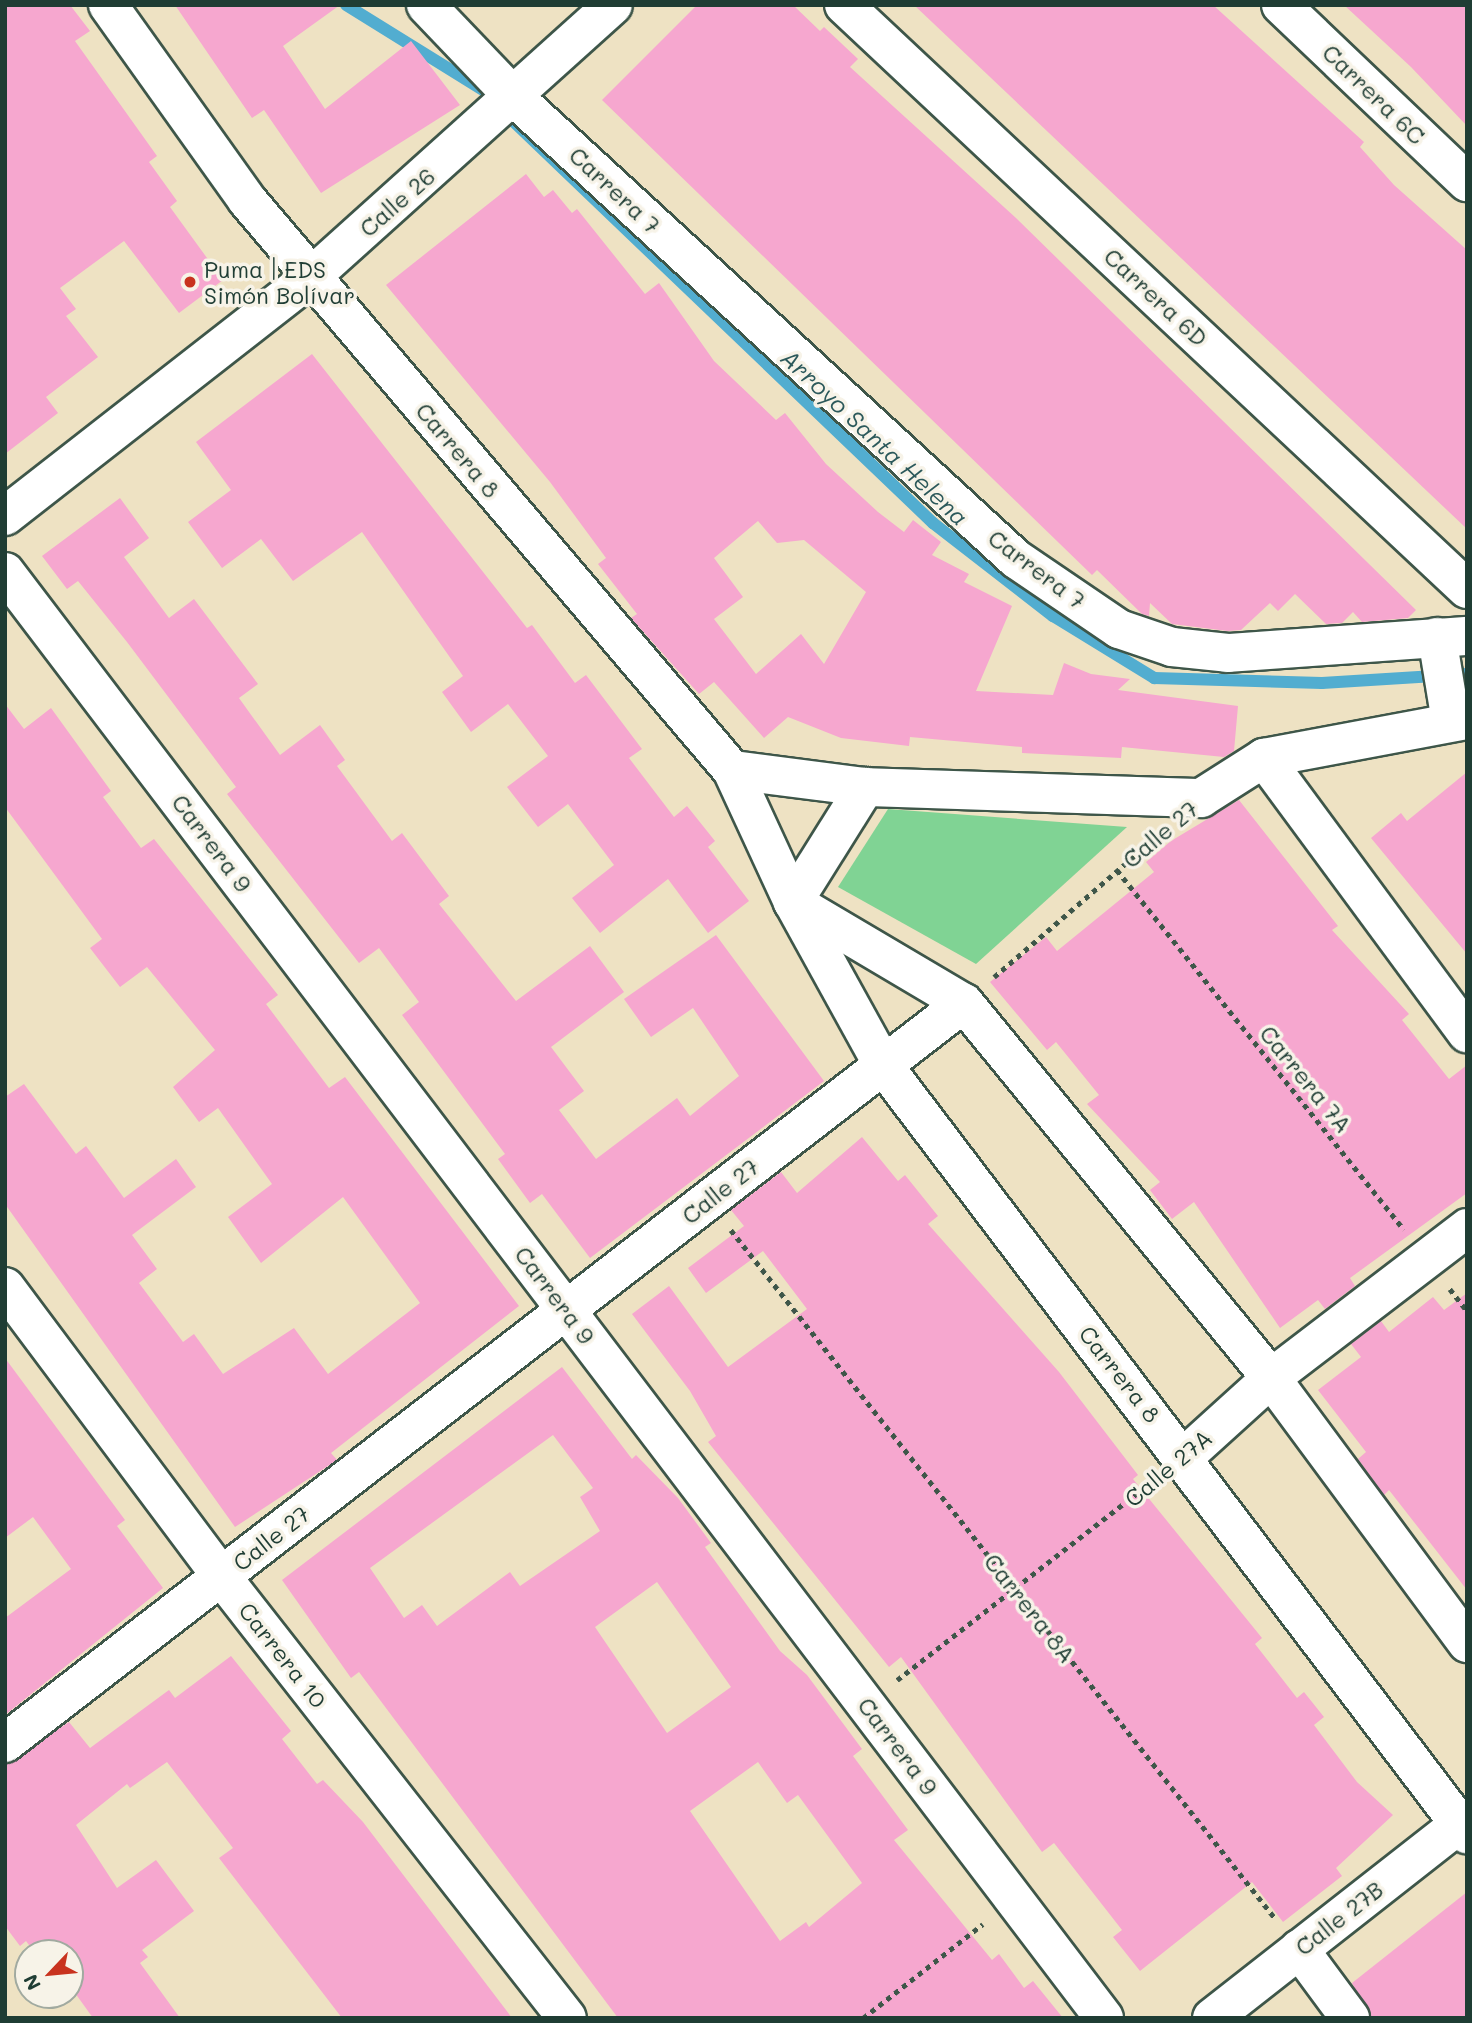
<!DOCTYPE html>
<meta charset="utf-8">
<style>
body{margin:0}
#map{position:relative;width:1472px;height:2023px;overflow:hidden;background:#eee2c3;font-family:Mali,sans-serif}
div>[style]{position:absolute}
.green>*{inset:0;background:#80d394}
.stream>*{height:12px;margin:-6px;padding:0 6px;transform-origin:6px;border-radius:6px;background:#52add0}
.building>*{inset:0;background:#f6a7cf}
.path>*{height:4.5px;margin-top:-2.25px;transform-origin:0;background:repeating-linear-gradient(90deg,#3e5649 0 5px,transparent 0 10px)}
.roads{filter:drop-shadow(2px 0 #3e5649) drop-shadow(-2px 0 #3e5649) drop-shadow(0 2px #3e5649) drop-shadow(0 -2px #3e5649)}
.minor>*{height:38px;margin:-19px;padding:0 19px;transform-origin:19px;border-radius:19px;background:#fff}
.dots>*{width:19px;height:19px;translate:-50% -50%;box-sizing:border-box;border:4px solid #f7f3e8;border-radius:50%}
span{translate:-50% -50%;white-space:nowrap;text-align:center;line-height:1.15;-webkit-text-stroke:7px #f7f3e8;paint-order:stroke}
.street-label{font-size:23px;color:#1f3d34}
.poi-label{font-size:23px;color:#1f3d34}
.left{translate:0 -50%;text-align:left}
.water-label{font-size:24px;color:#2c595b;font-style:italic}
.frame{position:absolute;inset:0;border:7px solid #1f3d34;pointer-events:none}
.north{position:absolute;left:14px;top:1939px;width:70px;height:70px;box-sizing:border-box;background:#f7f3e8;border:2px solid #a1aaa0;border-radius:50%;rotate:244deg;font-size:19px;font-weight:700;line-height:28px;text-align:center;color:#1f3d34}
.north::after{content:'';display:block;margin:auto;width:24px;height:32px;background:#c8321e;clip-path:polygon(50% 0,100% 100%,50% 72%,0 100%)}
</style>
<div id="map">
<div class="green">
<div style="clip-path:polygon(888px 809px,1127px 827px,976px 964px,838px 887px)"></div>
</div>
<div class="stream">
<div style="left:346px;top:5px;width:161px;rotate:31.8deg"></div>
<div style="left:515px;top:123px;width:579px;rotate:43.74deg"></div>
<div style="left:933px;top:523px;width:152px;rotate:37.8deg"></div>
<div style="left:1053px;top:616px;width:119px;rotate:31.5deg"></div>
<div style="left:1154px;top:678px;width:168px;rotate:1.7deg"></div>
<div style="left:1322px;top:683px;width:145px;rotate:-3.6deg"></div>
</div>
<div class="building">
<div style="clip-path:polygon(5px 5px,70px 5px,90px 31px,75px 41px,157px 156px,149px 162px,177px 201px,170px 207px,223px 280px,179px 313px,124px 241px,60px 288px,76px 309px,66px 316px,98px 357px,46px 397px,58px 413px,5px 454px)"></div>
<div style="clip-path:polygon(175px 5px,340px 5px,283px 46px,325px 109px,411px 41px,460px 105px,321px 193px,264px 110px,252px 118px)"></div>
<div style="clip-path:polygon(697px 5px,793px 5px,820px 31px,824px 27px,858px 59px,850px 67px,1016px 218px,1416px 610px,1408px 618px,1362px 622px,1353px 612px,1342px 623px,1326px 624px,1295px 594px,1278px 611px,1270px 603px,1241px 630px,1228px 631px,1172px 624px,1150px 603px,1149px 616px,1142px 614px,1097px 570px,1092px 575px,602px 100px)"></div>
<div style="clip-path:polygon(914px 5px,1213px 5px,1364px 142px,1360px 147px,1394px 185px,1467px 250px,1467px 529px)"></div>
<div style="clip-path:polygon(1344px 5px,1467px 5px,1467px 126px,1411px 67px)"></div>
<div style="clip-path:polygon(evenodd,526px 174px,544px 197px,553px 190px,572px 213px,577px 209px,645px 294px,659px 283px,714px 361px,776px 420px,785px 413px,826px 464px,878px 512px,904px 532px,913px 520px,941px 542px,932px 555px,969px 574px,964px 582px,1012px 606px,976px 691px,1053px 695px,1064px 663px,1091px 674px,1130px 679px,1118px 690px,1238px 706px,1234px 751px,1224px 757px,1122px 747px,1121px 758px,1022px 753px,1022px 747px,910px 737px,909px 746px,841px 738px,788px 717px,764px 738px,714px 682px,699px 694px,631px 618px,637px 614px,598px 564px,606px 558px,550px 482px,386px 285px,526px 174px,758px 521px,777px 543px,804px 540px,866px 592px,824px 664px,801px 634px,756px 674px,714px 619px,743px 597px,714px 558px,758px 521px)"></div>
<div style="clip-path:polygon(312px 354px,527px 628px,532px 625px,575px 683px,586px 675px,642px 749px,629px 758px,674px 817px,687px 806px,715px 841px,708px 847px,749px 901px,708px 933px,668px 879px,600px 933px,572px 898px,614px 865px,568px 804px,538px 827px,507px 787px,548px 756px,508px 704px,471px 732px,442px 692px,463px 676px,362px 532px,293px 581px,261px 539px,222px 568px,188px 522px,231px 490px,196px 442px)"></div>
<div style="clip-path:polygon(120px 498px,149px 538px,124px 557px,169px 618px,194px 599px,258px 684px,239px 698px,280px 755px,320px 725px,345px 760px,337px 766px,392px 841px,402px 833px,449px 896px,439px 904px,516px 1001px,590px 946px,624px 992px,551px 1047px,584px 1091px,559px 1110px,596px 1159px,677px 1098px,690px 1116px,739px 1076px,693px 1008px,651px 1037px,624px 999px,716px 935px,824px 1081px,590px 1258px,542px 1194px,530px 1203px,498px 1159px,505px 1154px,402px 1015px,419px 1002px,379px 948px,359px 963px,227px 794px,236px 787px,127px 642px,78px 581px,67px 589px,42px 556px)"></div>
<div style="clip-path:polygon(5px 704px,24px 729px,51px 708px,111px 791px,103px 797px,141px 848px,154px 839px,278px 995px,266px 1004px,329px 1088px,345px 1077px,519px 1306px,331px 1453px,337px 1460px,235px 1527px,5px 1204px,5px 1097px,24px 1084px,76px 1154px,86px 1146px,124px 1198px,176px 1159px,196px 1187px,132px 1235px,157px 1269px,139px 1283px,183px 1342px,194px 1334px,223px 1374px,294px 1328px,328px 1374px,420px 1303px,343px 1197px,261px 1263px,228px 1217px,272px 1184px,218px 1108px,199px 1122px,173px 1087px,215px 1050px,147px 967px,120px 987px,90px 948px,102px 939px,5px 807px)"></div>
<div style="clip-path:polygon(1467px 772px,1467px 954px,1371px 838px,1401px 813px,1407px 821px)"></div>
<div style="clip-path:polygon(1239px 800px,1338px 926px,1332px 930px,1409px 1014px,1402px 1020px,1449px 1079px,1467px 1065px,1467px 1193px,1350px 1278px,1355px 1286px,1325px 1309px,1318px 1300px,1280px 1328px,1194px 1202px,1172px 1219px,1150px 1190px,1160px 1182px,1087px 1104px,1099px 1095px,1056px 1042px,1047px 1050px,990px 982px,1046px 937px,1057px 951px,1154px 872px,1146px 862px,1171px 841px)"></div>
<div style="clip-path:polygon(862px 1137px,898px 1181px,905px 1175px,938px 1216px,928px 1224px,1059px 1372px,1138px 1475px,1133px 1479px,1262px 1638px,1255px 1644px,1297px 1698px,1304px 1692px,1324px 1717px,1314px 1725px,1357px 1782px,1393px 1815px,1336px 1868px,1342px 1876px,1283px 1922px,1252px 1882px,1140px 1971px,1113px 1937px,1122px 1930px,1054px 1843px,1042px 1852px,901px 1657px,889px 1667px,708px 1442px,716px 1436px,690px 1391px,632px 1314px,669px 1286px,728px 1367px,807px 1309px,763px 1251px,706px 1293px,688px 1268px,744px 1226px,731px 1210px,781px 1172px,797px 1193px)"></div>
<div style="clip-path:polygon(1467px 1293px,1467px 1590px,1389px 1490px,1384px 1495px,1358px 1459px,1366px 1452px,1318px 1390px,1361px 1357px,1351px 1344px,1381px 1321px,1389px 1332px,1433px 1297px,1444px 1310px)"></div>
<div style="clip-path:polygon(5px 1358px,125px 1520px,117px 1526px,163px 1588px,5px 1715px,5px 1618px,71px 1569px,33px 1517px,5px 1538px)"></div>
<div style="clip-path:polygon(evenodd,562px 1367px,632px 1459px,636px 1455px,678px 1498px,711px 1543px,705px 1547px,780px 1651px,807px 1675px,862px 1749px,853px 1756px,908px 1830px,894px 1840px,992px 1960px,999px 1954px,1024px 1988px,1033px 1981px,1063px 2018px,618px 2018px,359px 1672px,351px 1678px,282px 1580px,562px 1367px,553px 1435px,593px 1488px,580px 1497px,600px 1531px,520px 1586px,510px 1572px,437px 1626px,422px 1605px,404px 1618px,370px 1568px,553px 1435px,562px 1367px,657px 1582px,731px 1687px,667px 1733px,595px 1627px,657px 1582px,562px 1367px,758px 1762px,787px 1803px,798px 1795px,862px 1883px,809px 1927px,806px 1922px,780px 1941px,690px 1811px,758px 1762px)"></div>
<div style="clip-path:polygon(231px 1656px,291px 1731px,282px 1739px,317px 1784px,323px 1780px,363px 1822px,512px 2018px,342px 2018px,219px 1858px,233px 1848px,167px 1762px,130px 1788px,127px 1784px,76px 1825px,117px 1888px,156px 1860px,194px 1911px,142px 1950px,148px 1957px,140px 1963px,180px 2018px,93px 2018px,70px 1986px,70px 1953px,35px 1953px,26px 1941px,20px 1946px,5px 1926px,5px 1764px,69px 1722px,90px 1748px,169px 1690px,175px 1698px)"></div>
<div style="clip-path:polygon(1467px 1892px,1467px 2018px,1371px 2018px,1352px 1983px)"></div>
</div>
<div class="path">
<div style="left:1117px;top:870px;width:460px;rotate:51.4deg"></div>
<div style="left:994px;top:977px;width:214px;rotate:-40.8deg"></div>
<div style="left:731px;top:1230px;width:877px;rotate:51.67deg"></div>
<div style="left:1450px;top:1289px;width:28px;rotate:52deg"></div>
<div style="left:897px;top:1680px;width:324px;rotate:-37.9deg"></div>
<div style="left:863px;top:2018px;width:152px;rotate:-38.1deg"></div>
</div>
<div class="roads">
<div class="minor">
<div style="left:108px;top:5px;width:239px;rotate:54.5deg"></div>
<div style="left:247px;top:200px;width:748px;rotate:49.61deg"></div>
<div style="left:732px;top:770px;width:145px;rotate:65.2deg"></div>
<div style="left:793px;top:902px;width:186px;rotate:61.1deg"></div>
<div style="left:883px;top:1065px;width:966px;rotate:52.79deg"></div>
<div style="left:426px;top:5px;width:129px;rotate:46.3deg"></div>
<div style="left:515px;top:98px;width:681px;rotate:42.62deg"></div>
<div style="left:1016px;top:559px;width:125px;rotate:34.2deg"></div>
<div style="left:1119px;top:629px;width:56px;rotate:18.8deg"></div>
<div style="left:1172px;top:647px;width:56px;rotate:6.1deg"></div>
<div style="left:1228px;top:653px;width:240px;rotate:-4.1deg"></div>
<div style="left:844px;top:5px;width:854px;rotate:43.15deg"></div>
<div style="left:1281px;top:5px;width:257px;rotate:43.6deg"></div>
<div style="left:5px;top:516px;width:388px;rotate:-38deg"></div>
<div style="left:311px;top:277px;width:406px;rotate:-42deg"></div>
<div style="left:5px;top:572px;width:1816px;rotate:52.76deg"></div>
<div style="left:1437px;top:637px;width:86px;rotate:80.6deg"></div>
<div style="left:1264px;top:758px;width:342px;rotate:53.6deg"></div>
<div style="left:732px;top:770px;width:134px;rotate:7.3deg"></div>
<div style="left:865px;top:787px;width:336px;rotate:1.9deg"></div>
<div style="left:1201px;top:798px;width:75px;rotate:-32.4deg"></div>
<div style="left:1264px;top:758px;width:207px;rotate:-10.6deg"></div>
<div style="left:793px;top:902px;width:199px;rotate:30.6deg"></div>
<div style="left:964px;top:1003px;width:485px;rotate:50.7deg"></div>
<div style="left:1271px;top:1378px;width:330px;rotate:53.5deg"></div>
<div style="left:793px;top:902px;width:136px;rotate:-57.9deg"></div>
<div style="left:5px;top:1287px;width:361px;rotate:53.2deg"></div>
<div style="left:221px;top:1576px;width:561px;rotate:51.95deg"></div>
<div style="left:1184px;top:1457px;width:118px;rotate:-42.2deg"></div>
<div style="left:1271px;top:1378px;width:247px;rotate:-37.4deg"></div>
<div style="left:5px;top:1743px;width:1211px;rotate:-37.66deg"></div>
<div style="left:1299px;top:1949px;width:86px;rotate:53.5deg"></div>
<div style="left:1212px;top:2018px;width:324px;rotate:-38.1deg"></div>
</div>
</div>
<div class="dots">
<div style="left:190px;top:282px;background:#c8321e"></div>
</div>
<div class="street-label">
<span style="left:1374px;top:94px;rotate:44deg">Carrera 6C</span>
<span style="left:615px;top:190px;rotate:43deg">Carrera 7</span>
<span style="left:397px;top:202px;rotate:-41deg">Calle 26</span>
<span style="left:1156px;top:297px;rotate:43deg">Carrera 6D</span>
<span style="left:458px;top:450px;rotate:50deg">Carrera 8</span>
<span style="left:1037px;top:569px;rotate:37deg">Carrera 7</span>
<span style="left:1160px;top:834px;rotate:-40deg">Calle 27</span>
<span style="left:212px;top:843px;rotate:53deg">Carrera 9</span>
<span style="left:1306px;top:1079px;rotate:51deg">Carrera 7A</span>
<span style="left:720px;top:1191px;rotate:-38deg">Calle 27</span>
<span style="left:555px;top:1295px;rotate:53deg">Carrera 9</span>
<span style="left:1120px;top:1374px;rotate:52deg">Carrera 8</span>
<span style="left:1168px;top:1468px;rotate:-40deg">Calle 27A</span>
<span style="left:271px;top:1538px;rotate:-38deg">Calle 27</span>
<span style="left:1030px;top:1608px;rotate:52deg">Carrera 8A</span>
<span style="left:283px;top:1655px;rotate:52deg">Carrera 10</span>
<span style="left:898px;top:1746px;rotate:53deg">Carrera 9</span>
<span style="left:1339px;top:1918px;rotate:-38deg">Calle 27B</span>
</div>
<div class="poi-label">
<span class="left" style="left:204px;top:282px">Puma | EDS<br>Simón Bolívar</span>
</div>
<div class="water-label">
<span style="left:875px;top:437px;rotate:43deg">Arroyo Santa Helena</span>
</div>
<div class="frame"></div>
<div class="north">N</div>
</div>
